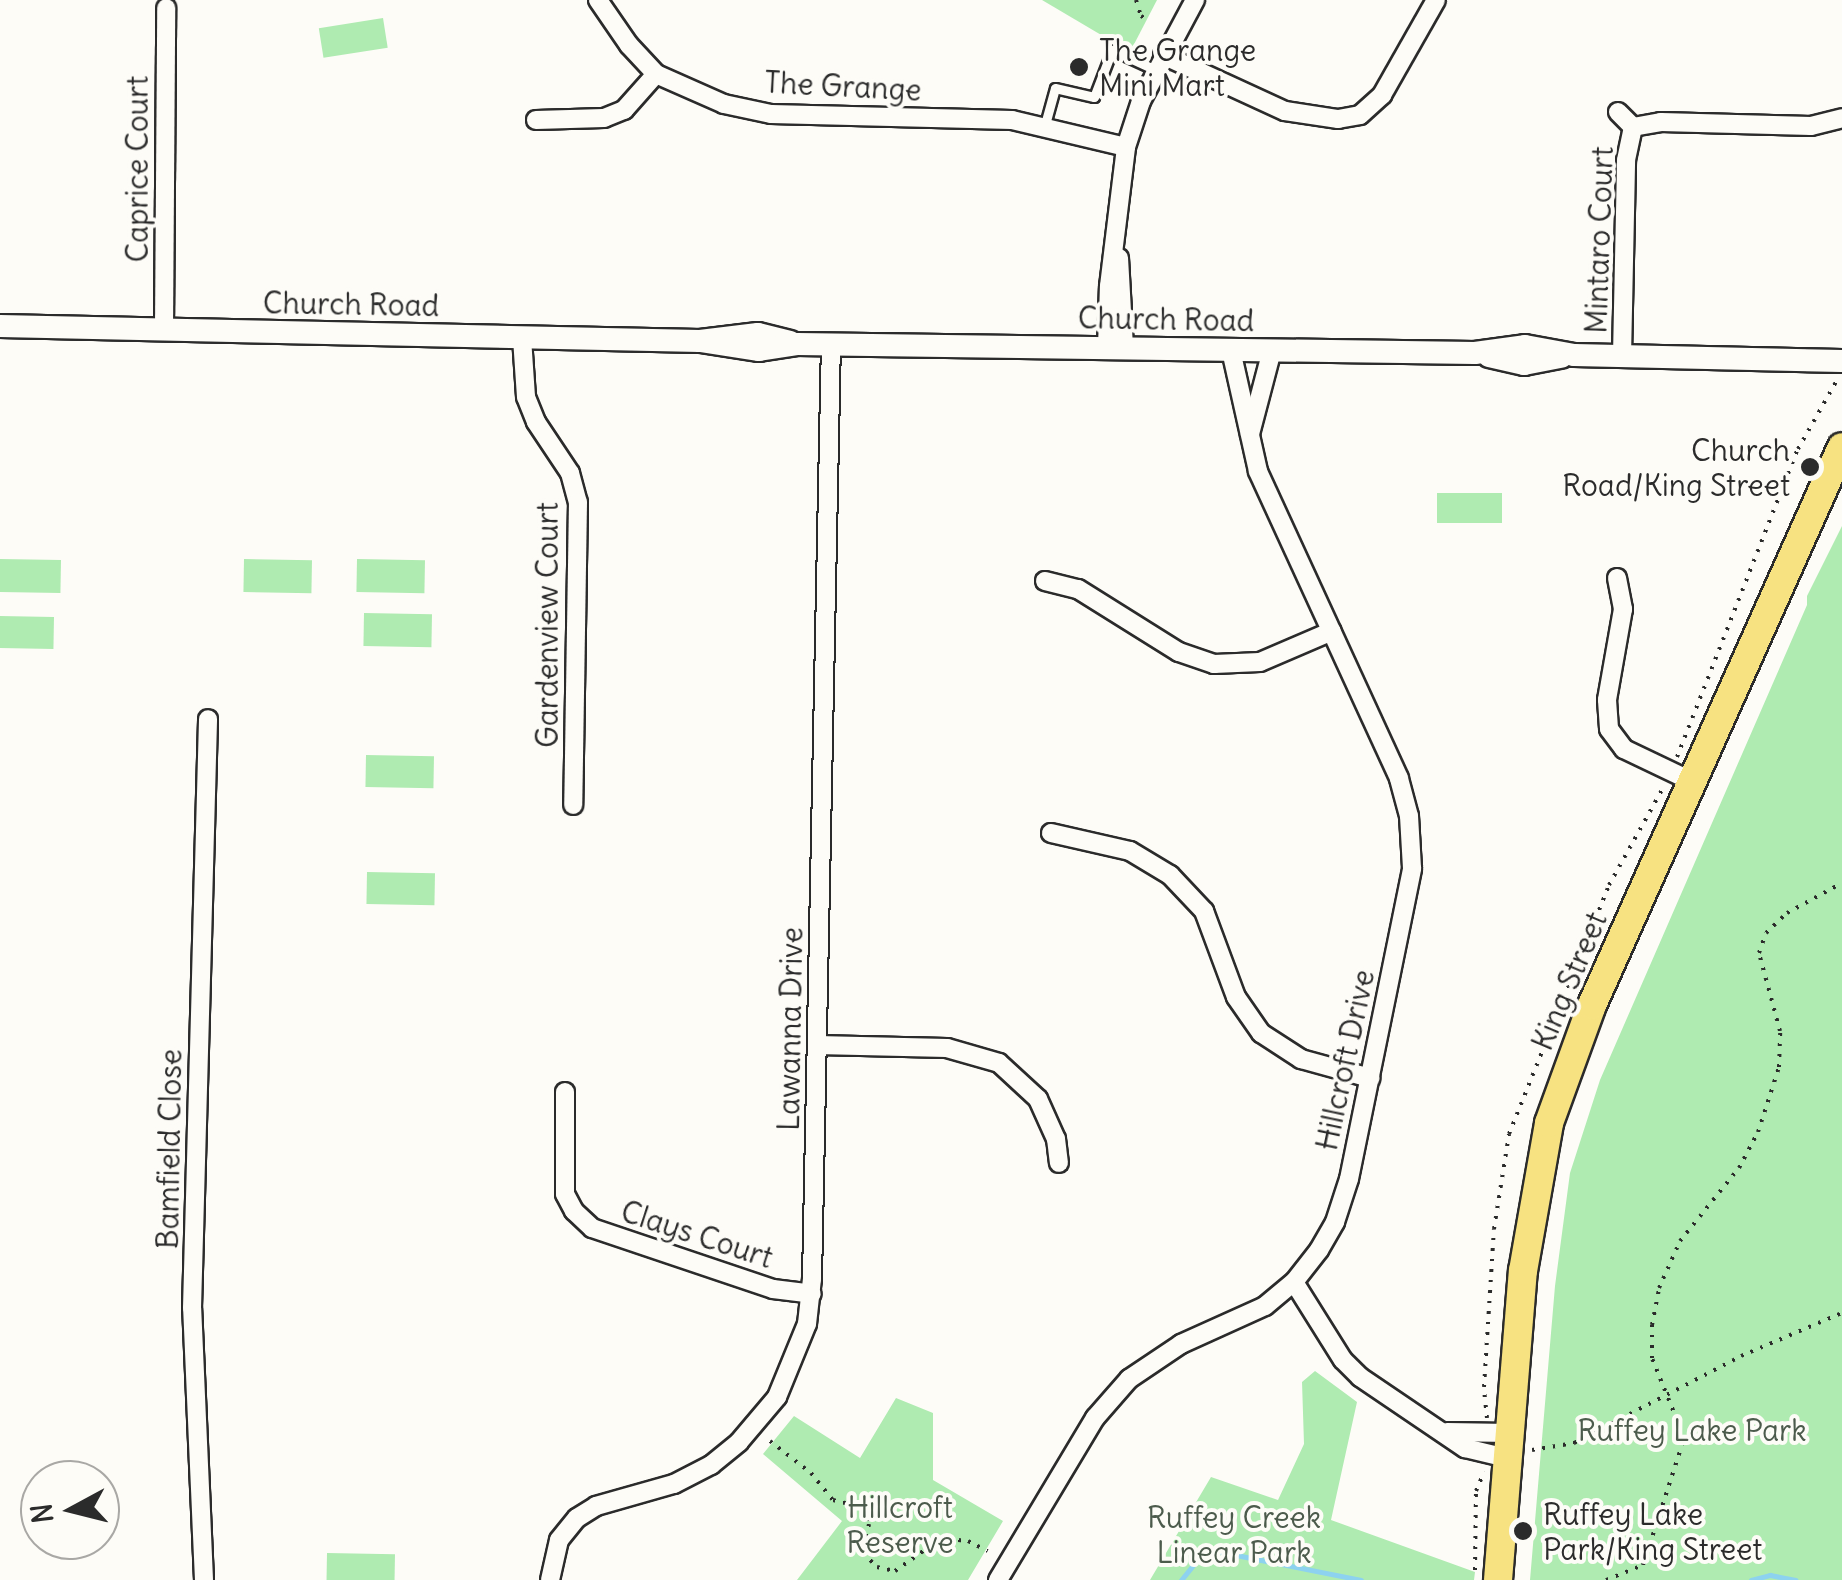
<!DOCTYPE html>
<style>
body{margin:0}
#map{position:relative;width:1842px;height:1580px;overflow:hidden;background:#fdfcf7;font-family:Delius,sans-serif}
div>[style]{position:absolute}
.green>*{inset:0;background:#afebb1;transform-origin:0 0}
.stream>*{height:5px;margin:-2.5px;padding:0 2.5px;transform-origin:2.5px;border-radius:2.5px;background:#8dd2ef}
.path>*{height:4px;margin-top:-2px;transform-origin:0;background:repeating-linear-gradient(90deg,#2b2b2b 0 2.5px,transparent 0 10.5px)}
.roads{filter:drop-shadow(2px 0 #2b2b2b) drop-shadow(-2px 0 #2b2b2b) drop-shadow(0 2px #2b2b2b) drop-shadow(0 -2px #2b2b2b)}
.lane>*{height:9px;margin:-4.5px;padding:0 4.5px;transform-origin:4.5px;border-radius:4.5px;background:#fdfcf7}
.street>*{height:18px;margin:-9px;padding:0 9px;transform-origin:9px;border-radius:9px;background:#fdfcf7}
.secondary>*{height:22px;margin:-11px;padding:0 11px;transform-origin:11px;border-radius:11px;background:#fdfcf7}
.primary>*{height:28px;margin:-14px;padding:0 14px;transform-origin:14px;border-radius:14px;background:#f7e281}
.dots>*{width:28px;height:28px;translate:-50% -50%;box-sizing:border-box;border:5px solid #fdfcf7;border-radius:50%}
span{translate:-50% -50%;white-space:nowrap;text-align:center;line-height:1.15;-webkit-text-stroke:8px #fdfcf7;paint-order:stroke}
.poi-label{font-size:30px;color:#2b2b2b}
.left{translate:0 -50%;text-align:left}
.right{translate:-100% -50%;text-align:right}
.street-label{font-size:30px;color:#2b2b2b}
.park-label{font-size:30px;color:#4c5b4c}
.north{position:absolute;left:20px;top:1460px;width:100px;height:100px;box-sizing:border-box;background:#fdfcf7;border:2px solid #a9a8a5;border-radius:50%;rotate:263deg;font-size:28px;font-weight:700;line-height:40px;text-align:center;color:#2b2b2b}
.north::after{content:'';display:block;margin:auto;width:35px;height:45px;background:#2b2b2b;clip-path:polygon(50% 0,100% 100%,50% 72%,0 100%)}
</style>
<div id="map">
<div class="green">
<div style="clip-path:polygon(1042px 0,1157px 0,1130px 52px)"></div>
<div style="left:383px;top:18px;width:30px;height:65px;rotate:81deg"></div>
<div style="left:1437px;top:493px;width:65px;height:30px"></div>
<div style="clip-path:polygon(1842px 526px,1842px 1580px,1530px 1580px,1555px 1286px,1570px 1173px,1600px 1080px,1807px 605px,1807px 596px)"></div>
<div style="left:0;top:559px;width:61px;height:33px;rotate:1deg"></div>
<div style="left:244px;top:559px;width:68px;height:33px;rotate:1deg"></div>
<div style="left:357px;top:559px;width:68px;height:33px;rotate:1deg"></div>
<div style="left:364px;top:613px;width:68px;height:33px;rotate:1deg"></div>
<div style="left:0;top:616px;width:54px;height:32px;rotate:1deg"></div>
<div style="left:366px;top:755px;width:68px;height:32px;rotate:1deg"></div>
<div style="left:367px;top:872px;width:68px;height:32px;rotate:1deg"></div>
<div style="clip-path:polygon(1315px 1371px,1357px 1402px,1331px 1520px,1475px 1572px,1474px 1580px,1150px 1580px,1211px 1477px,1278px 1500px,1304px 1444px,1302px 1382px)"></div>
<div style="clip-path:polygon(896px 1398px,933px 1413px,933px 1480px,1003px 1521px,968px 1580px,797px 1580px,842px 1521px,763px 1454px,794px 1416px,860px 1458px)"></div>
<div style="left:327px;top:1553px;width:68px;height:27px;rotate:1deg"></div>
</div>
<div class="stream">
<div style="left:1181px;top:1580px;width:40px;rotate:-51deg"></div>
<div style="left:1206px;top:1549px;width:158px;rotate:11.3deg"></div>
<div style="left:1751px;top:1580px;width:20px;rotate:-15deg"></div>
<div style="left:1770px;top:1575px;width:26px;rotate:11deg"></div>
</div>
<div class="path">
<div style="left:1136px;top:0;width:17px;rotate:73deg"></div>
<div style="left:1141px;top:16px;width:8px;rotate:30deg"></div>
<div style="left:1677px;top:757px;width:331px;rotate:-68.6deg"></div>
<div style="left:1798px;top:449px;width:79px;rotate:-60.5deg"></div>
<div style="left:1487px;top:1418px;width:31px;rotate:-96deg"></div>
<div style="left:1484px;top:1387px;width:158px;rotate:-86.4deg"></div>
<div style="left:1494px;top:1229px;width:96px;rotate:-81deg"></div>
<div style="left:1509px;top:1134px;width:268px;rotate:-68.1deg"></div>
<div style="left:1609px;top:885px;width:111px;rotate:-60.9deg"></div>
<div style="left:770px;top:1441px;width:52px;rotate:38deg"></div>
<div style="left:811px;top:1473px;width:35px;rotate:51deg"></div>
<div style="left:833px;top:1500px;width:34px;rotate:14deg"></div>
<div style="left:866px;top:1508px;width:16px;rotate:79deg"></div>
<div style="left:869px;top:1524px;width:30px;rotate:102deg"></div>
<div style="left:863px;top:1553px;width:20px;rotate:45deg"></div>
<div style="left:877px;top:1567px;width:18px;rotate:13deg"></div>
<div style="left:895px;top:1571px;width:47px;rotate:-35.4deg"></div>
<div style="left:933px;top:1544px;width:16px;rotate:-18deg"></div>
<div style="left:948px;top:1539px;width:20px;rotate:6deg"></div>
<div style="left:968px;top:1541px;width:22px;rotate:27deg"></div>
<div style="left:1532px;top:1450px;width:43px;rotate:-9.5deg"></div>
<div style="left:1574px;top:1443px;width:188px;rotate:-27.5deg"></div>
<div style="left:1741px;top:1356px;width:110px;rotate:-23.1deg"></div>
<div style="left:1475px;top:1570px;width:79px;rotate:-89.3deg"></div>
<div style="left:1476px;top:1491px;width:21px;rotate:-67deg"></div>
<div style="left:1606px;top:1580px;width:40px;rotate:-22deg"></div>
<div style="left:1643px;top:1565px;width:126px;rotate:-72deg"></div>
<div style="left:1682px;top:1445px;width:25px;rotate:-101deg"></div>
<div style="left:1677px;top:1420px;width:67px;rotate:-112deg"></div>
<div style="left:1652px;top:1358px;width:33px;rotate:-90deg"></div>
<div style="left:1652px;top:1325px;width:38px;rotate:-79deg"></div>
<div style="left:1659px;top:1288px;width:51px;rotate:-65.9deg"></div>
<div style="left:1680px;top:1241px;width:94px;rotate:-51.1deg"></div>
<div style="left:1739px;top:1168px;width:41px;rotate:-62.2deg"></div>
<div style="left:1758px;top:1132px;width:68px;rotate:-72.1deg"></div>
<div style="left:1779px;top:1067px;width:36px;rotate:-88deg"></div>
<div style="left:1780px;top:1031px;width:81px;rotate:-105.1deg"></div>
<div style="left:1759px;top:953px;width:21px;rotate:-71deg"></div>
<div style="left:1766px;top:933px;width:29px;rotate:-44deg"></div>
<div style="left:1787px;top:913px;width:63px;rotate:-28.6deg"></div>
</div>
<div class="roads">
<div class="lane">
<div style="left:1044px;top:128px;width:41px;rotate:-74.6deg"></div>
<div style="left:1055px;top:88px;width:40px;rotate:13deg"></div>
<div style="left:1094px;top:97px;width:50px;rotate:-69deg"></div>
<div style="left:1112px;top:50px;width:48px;rotate:24.4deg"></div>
</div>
<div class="street">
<div style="left:598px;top:0;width:55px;rotate:55.4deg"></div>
<div style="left:629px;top:45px;width:40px;rotate:47deg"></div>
<div style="left:656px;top:74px;width:74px;rotate:23.8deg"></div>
<div style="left:724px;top:104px;width:48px;rotate:12deg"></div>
<div style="left:771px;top:114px;width:241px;rotate:1.4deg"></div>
<div style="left:1012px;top:120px;width:117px;rotate:13.3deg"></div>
<div style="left:1163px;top:55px;width:134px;rotate:24.7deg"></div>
<div style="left:1285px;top:111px;width:54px;rotate:8.6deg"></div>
<div style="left:1338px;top:119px;width:22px;rotate:-10deg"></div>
<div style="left:1360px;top:115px;width:30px;rotate:-42deg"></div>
<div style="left:1382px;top:95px;width:109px;rotate:-60.4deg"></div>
<div style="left:1618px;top:112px;width:21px;rotate:45deg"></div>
<div style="left:536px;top:120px;width:68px;rotate:-1.7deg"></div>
<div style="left:604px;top:118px;width:22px;rotate:-22deg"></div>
<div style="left:624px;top:110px;width:48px;rotate:-48.4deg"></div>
<div style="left:1119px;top:258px;width:90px;rotate:86.8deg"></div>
<div style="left:164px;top:329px;width:321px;rotate:-89.6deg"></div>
<div style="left:522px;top:338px;width:59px;rotate:86.1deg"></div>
<div style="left:526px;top:397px;width:27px;rotate:68deg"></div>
<div style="left:536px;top:422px;width:61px;rotate:56.3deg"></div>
<div style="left:570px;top:473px;width:30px;rotate:75deg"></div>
<div style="left:578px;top:502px;width:303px;rotate:90.9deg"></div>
<div style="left:1107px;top:348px;width:62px;rotate:-88.2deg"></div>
<div style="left:1109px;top:286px;width:140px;rotate:-83deg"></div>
<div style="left:1126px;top:147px;width:48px;rotate:-71.9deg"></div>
<div style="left:1141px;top:101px;width:115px;rotate:-61.9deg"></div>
<div style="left:1622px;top:356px;width:196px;rotate:-88.8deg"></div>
<div style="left:1626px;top:160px;width:34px;rotate:-78deg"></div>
<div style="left:1633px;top:127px;width:28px;rotate:-10deg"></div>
<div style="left:1661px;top:122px;width:150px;rotate:1.5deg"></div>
<div style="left:1811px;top:126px;width:32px;rotate:-14deg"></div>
<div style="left:1250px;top:434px;width:87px;rotate:-75.3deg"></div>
<div style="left:1617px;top:578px;width:32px;rotate:79deg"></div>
<div style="left:1623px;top:609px;width:92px;rotate:100deg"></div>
<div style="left:1607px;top:700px;width:29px;rotate:86deg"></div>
<div style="left:1609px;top:729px;width:25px;rotate:53deg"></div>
<div style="left:1624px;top:749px;width:76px;rotate:25.6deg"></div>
<div style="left:1045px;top:581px;width:34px;rotate:14deg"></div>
<div style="left:1078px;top:589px;width:119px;rotate:32deg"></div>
<div style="left:1179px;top:652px;width:37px;rotate:19deg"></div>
<div style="left:1214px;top:664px;width:46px;rotate:-2.5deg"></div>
<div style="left:1260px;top:662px;width:78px;rotate:-23.3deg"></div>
<div style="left:1051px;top:833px;width:81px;rotate:12.8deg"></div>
<div style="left:1130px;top:851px;width:47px;rotate:31deg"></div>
<div style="left:1170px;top:875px;width:50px;rotate:46.6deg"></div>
<div style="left:1204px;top:911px;width:92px;rotate:69.6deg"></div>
<div style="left:1236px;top:997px;width:44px;rotate:55.2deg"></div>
<div style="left:1261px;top:1033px;width:48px;rotate:33deg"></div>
<div style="left:1301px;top:1059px;width:72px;rotate:15.4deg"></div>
<div style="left:817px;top:1045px;width:130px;rotate:1.3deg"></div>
<div style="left:947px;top:1048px;width:54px;rotate:16.1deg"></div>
<div style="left:999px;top:1063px;width:53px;rotate:42.7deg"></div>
<div style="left:1038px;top:1099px;width:44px;rotate:65.8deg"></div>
<div style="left:1056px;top:1139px;width:24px;rotate:83deg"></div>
<div style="left:565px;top:1092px;width:102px;rotate:90deg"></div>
<div style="left:565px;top:1194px;width:19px;rotate:62deg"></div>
<div style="left:574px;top:1211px;width:25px;rotate:43deg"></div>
<div style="left:592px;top:1228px;width:191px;rotate:18.6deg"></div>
<div style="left:773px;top:1289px;width:39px;rotate:7deg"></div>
<div style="left:1294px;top:1282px;width:92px;rotate:57.9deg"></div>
<div style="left:1343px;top:1360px;width:24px;rotate:45deg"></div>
<div style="left:1360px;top:1377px;width:127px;rotate:34.1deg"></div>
<div style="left:1465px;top:1448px;width:43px;rotate:13.4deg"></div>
<div style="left:1447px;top:1432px;width:62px;rotate:0.9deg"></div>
<div style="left:204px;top:1580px;width:272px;rotate:-92.5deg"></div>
<div style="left:192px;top:1308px;width:589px;rotate:-88.44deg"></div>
<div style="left:550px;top:1580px;width:41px;rotate:-77.3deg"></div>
<div style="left:559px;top:1540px;width:28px;rotate:-51deg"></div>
<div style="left:577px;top:1518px;width:22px;rotate:-32deg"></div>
<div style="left:596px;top:1506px;width:81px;rotate:-15.8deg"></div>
<div style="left:674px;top:1484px;width:42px;rotate:-27.2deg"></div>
<div style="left:711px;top:1465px;width:36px;rotate:-39deg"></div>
<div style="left:739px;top:1442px;width:59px;rotate:-49.8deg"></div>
<div style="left:777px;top:1397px;width:79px;rotate:-67.7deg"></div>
<div style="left:807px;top:1324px;width:45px;rotate:-83.7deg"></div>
<div style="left:812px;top:1279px;width:935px;rotate:-88.84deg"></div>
<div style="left:998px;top:1580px;width:189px;rotate:-59.1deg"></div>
<div style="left:1095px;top:1418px;width:52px;rotate:-48.9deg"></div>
<div style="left:1129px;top:1379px;width:63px;rotate:-33.9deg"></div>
<div style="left:1181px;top:1344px;width:92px;rotate:-24.3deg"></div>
<div style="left:1265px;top:1306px;width:38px;rotate:-40deg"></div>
<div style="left:1294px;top:1282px;width:41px;rotate:-52deg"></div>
<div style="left:1319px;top:1250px;width:32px;rotate:-60deg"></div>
<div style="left:1335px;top:1222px;width:45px;rotate:-72deg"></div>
<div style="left:1349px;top:1179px;width:317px;rotate:-78.5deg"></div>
<div style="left:1412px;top:868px;width:52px;rotate:-93.3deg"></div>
<div style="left:1409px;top:816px;width:39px;rotate:-105deg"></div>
<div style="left:1399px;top:778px;width:338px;rotate:-114.7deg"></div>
<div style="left:1258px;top:471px;width:124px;rotate:-102.6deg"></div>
</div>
<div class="secondary">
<div style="left:0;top:326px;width:700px;rotate:1.23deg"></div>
<div style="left:700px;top:341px;width:58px;rotate:-6.9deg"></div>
<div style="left:758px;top:334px;width:33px;rotate:14deg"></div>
<div style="left:700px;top:341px;width:60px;rotate:8.7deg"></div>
<div style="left:759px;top:350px;width:38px;rotate:-9deg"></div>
<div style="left:797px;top:344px;width:678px;rotate:0.76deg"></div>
<div style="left:1475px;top:353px;width:50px;rotate:-8deg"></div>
<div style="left:1525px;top:346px;width:50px;rotate:10.4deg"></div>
<div style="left:1574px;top:355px;width:268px;rotate:1.3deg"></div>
<div style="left:1489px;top:356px;width:36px;rotate:13deg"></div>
<div style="left:1524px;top:364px;width:38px;rotate:-11deg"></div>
</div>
<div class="primary">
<div style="left:1498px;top:1580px;width:310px;rotate:-85.4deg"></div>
<div style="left:1523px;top:1271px;width:150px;rotate:-80deg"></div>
<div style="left:1549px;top:1123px;width:126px;rotate:-70deg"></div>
<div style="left:1592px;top:1005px;width:611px;rotate:-65.87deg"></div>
</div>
</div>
<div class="dots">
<div style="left:1079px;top:67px;background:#2b2b2b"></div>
<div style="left:1810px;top:467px;background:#2b2b2b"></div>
<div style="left:1523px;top:1531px;background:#2b2b2b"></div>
</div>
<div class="poi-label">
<span class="left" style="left:1099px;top:67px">The Grange<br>Mini Mart</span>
<span class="right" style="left:1790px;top:467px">Church<br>Road/King Street</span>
<span class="left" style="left:1543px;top:1531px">Ruffey Lake<br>Park/King Street</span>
</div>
<div class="street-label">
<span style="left:843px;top:86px;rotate:3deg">The Grange</span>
<span style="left:137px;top:169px;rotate:-90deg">Caprice Court</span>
<span style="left:1599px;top:240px;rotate:-88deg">Mintaro Court</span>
<span style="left:351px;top:304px;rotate:1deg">Church Road</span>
<span style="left:1166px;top:319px;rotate:1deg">Church Road</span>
<span style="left:547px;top:625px;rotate:-90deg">Gardenview Court</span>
<span style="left:1569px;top:981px;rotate:-67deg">King Street</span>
<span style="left:790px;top:1029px;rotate:-89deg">Lawanna Drive</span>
<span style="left:1345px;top:1060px;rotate:-78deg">Hillcroft Drive</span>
<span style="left:169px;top:1149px;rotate:-89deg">Bamfield Close</span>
<span style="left:697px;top:1234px;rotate:18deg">Clays Court</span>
</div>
<div class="park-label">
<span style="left:1692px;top:1430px">Ruffey Lake Park</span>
<span style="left:900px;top:1524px">Hillcroft<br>Reserve</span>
<span style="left:1234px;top:1534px">Ruffey Creek<br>Linear Park</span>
</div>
<div class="north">N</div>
</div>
